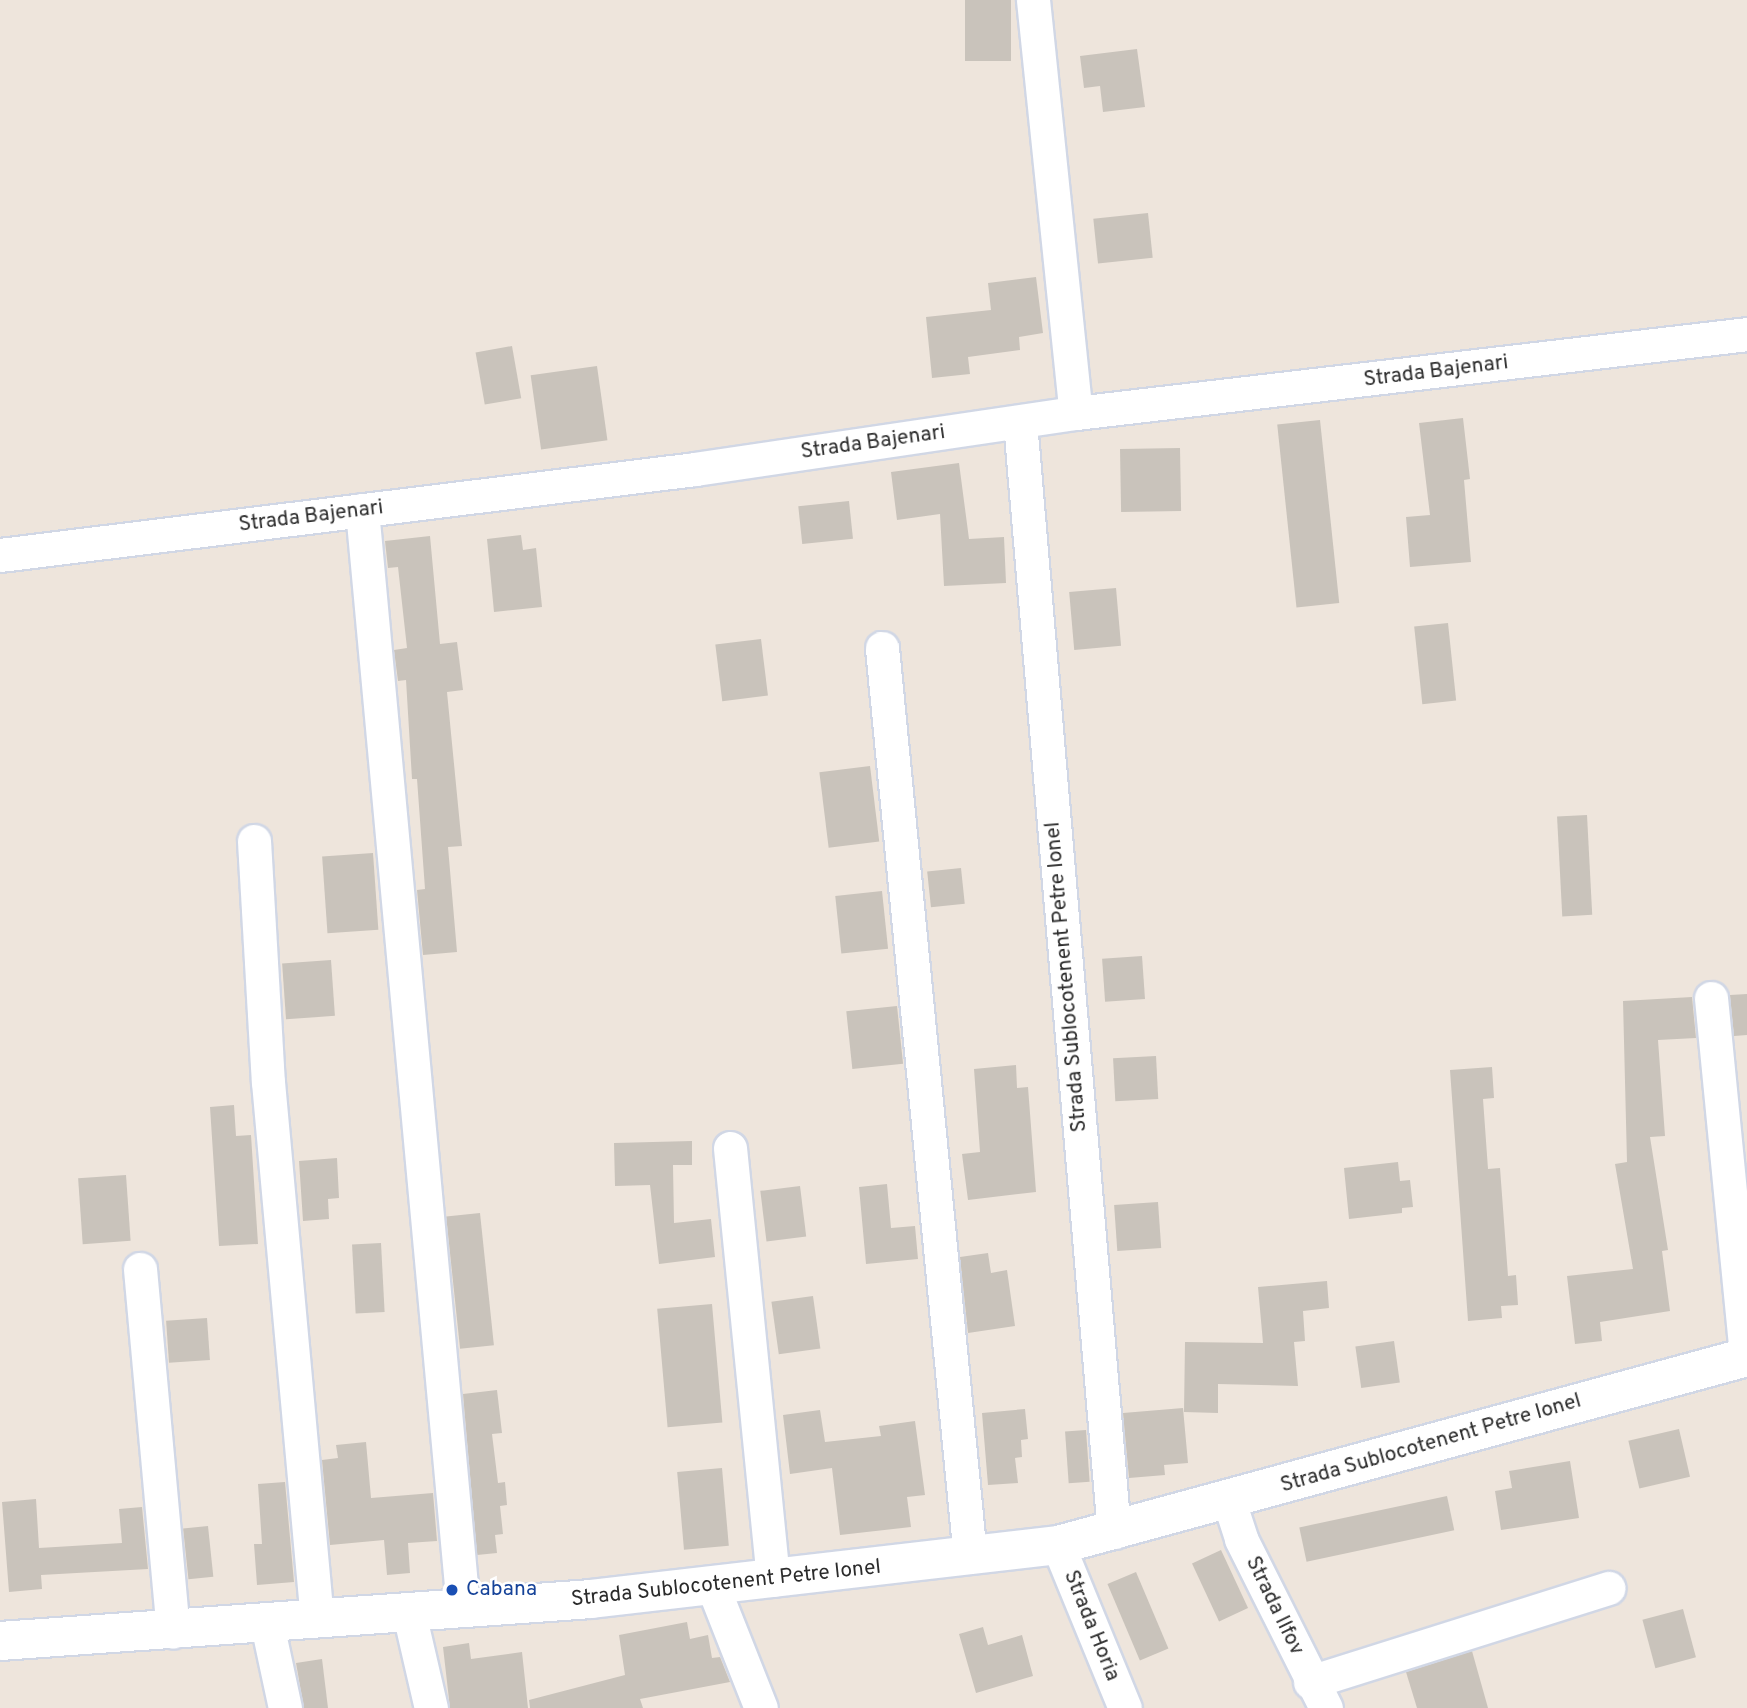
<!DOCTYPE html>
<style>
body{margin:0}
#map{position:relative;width:1747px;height:1708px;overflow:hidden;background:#eee5dc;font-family:Overpass,sans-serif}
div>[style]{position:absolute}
.building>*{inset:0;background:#c9c3bb;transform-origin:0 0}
.roads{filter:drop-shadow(2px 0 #d1d7e5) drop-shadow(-2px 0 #d1d7e5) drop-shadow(0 2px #d1d7e5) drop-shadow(0 -2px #d1d7e5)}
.street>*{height:33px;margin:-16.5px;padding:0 16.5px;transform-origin:16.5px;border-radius:16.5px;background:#fff}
.secondary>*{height:38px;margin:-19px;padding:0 19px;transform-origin:19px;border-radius:19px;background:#fff}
.dots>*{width:19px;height:19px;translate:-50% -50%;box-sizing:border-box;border:4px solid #fff;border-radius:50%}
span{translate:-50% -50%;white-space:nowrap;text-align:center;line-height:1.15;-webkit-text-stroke:5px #fff;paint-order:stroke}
.street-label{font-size:21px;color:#2b2b2b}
.transit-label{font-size:21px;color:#164399}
.left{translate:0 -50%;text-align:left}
</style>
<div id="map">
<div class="building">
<div style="left:965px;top:0;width:46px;height:61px"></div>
<div style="clip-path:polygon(1137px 49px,1145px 107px,1103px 112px,1100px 86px,1084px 88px,1080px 56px)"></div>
<div style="left:1148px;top:213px;width:45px;height:55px;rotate:84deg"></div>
<div style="clip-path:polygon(1036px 277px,1043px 333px,1019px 337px,1020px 350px,968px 357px,970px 374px,932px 378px,926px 317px,991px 310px,988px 283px)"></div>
<div style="left:512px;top:346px;width:53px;height:37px;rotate:80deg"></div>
<div style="left:597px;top:366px;width:75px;height:67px;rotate:82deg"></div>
<div style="clip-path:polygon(1463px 418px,1470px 479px,1464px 480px,1471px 562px,1410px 567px,1406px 517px,1430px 515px,1419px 423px)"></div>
<div style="left:1320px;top:420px;width:184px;height:43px;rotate:84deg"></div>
<div style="left:1180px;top:448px;width:63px;height:60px;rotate:89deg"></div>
<div style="clip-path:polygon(959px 463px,969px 539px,1004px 537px,1006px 583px,944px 586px,940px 514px,897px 520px,891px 472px)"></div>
<div style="left:849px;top:501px;width:38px;height:51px;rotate:84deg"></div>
<div style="clip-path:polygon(521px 535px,523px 550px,536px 548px,542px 607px,494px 612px,487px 539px)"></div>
<div style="clip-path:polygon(430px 536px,440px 644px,457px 642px,463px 690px,447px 692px,462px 846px,448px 847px,457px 952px,423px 955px,417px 890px,425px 889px,417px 779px,412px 779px,406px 680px,398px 681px,394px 650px,407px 648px,398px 567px,388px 568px,385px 541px)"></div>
<div style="left:1116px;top:588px;width:58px;height:47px;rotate:85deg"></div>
<div style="left:1448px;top:623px;width:78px;height:34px;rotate:84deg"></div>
<div style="left:761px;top:639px;width:57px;height:46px;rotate:83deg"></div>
<div style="left:870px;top:766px;width:76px;height:51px;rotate:83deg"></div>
<div style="left:1587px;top:815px;width:100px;height:30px;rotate:87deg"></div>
<div style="left:373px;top:853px;width:77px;height:51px;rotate:86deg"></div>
<div style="left:961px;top:868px;width:36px;height:34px;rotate:84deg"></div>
<div style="left:882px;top:891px;width:58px;height:47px;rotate:84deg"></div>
<div style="left:1142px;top:956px;width:43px;height:40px;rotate:86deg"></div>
<div style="left:331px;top:960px;width:56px;height:49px;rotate:86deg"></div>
<div style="clip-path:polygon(1747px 994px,1747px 1035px,1734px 1036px,1730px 995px)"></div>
<div style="clip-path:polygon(1692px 997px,1696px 1038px,1658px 1040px,1665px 1136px,1650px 1137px,1668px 1250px,1662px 1251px,1670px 1311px,1600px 1322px,1602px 1341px,1575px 1344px,1567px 1276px,1633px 1269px,1615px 1164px,1627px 1162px,1623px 1001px)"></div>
<div style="left:897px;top:1006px;width:58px;height:51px;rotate:84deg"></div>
<div style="left:1156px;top:1056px;width:43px;height:43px;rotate:87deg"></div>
<div style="clip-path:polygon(1016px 1065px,1017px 1088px,1028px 1087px,1036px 1192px,968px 1200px,962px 1154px,980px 1152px,974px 1069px)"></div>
<div style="clip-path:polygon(1492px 1067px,1494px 1098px,1483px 1099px,1488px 1169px,1500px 1168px,1508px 1276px,1516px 1275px,1518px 1305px,1501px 1306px,1502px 1318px,1468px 1321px,1450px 1070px)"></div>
<div style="clip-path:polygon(234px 1105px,236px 1136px,251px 1135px,258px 1244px,219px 1246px,210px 1107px)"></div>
<div style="clip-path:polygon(692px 1141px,692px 1165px,673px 1165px,674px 1223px,711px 1219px,715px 1257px,659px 1264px,650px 1185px,615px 1186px,614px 1143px)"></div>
<div style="clip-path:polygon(337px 1158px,339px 1198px,328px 1199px,329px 1219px,303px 1221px,299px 1161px)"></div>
<div style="clip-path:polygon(1398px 1162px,1400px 1181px,1410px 1180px,1413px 1207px,1402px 1208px,1402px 1213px,1349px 1219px,1344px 1168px)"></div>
<div style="left:126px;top:1175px;width:66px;height:48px;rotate:86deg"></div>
<div style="clip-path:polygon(887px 1184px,891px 1228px,915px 1226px,918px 1259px,866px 1264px,859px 1187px)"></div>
<div style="left:800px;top:1186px;width:51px;height:40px;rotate:83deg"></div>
<div style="left:1158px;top:1202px;width:46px;height:44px;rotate:86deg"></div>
<div style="left:480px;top:1213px;width:133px;height:34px;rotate:84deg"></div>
<div style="left:381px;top:1243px;width:69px;height:29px;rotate:87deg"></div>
<div style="clip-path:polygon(988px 1253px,991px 1273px,1007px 1270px,1015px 1326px,968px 1333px,960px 1257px)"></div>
<div style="clip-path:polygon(1327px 1281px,1329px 1308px,1303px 1311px,1305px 1341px,1294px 1342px,1298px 1386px,1218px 1384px,1218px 1413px,1184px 1412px,1185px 1342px,1263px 1343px,1258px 1287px)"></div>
<div style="left:813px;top:1296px;width:53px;height:42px;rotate:82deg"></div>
<div style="left:712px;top:1304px;width:119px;height:55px;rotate:85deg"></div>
<div style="left:207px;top:1318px;width:42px;height:41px;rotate:86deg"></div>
<div style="left:1394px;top:1341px;width:42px;height:39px;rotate:82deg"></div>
<div style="clip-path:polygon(497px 1390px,502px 1433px,492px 1434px,498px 1483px,505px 1482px,507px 1505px,500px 1506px,503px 1534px,495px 1535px,497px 1553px,477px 1555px,463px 1394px)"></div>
<div style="clip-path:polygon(1183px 1408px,1188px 1463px,1164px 1465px,1165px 1475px,1129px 1478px,1123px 1413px)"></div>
<div style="clip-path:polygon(1025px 1409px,1028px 1439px,1021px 1440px,1022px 1457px,1015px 1458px,1018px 1483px,988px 1485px,982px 1413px)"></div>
<div style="clip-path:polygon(820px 1410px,825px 1442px,881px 1436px,879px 1426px,915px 1421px,925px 1495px,907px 1497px,911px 1527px,840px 1535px,832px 1468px,790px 1474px,783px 1415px)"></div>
<div style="left:1679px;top:1429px;width:49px;height:52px;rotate:77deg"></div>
<div style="left:1086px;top:1430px;width:52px;height:21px;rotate:86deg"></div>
<div style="clip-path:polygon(366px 1442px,371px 1498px,433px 1493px,437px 1541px,408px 1543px,410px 1573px,387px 1575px,384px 1540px,330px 1545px,322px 1460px,338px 1458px,336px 1445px)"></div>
<div style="clip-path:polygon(1570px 1461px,1579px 1518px,1501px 1530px,1495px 1491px,1512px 1488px,1509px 1471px)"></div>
<div style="left:722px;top:1468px;width:78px;height:45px;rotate:85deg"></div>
<div style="clip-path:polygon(285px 1482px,294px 1582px,257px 1585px,254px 1544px,262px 1544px,258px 1484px)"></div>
<div style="left:1447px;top:1496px;width:35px;height:151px;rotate:78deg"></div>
<div style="clip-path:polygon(36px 1499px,39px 1548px,122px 1543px,119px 1509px,142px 1507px,148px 1569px,41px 1575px,42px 1589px,9px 1592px,2px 1502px)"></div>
<div style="left:208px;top:1526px;width:51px;height:25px;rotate:84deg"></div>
<div style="left:1221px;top:1550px;width:64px;height:32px;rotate:65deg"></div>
<div style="left:1136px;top:1572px;width:83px;height:31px;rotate:67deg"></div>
<div style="left:1683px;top:1609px;width:50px;height:42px;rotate:75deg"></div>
<div style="clip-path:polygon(687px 1622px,690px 1639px,708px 1635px,712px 1658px,720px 1657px,730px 1682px,640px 1699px,643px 1708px,530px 1708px,529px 1700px,625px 1675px,619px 1635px)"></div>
<div style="clip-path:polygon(983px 1627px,988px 1645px,1022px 1635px,1033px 1676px,976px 1693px,959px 1634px)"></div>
<div style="clip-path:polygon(469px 1643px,471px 1659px,522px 1652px,528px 1708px,450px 1708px,443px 1647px)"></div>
<div style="clip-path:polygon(1472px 1651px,1488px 1708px,1417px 1708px,1406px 1672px)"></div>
<div style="clip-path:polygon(322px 1659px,328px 1708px,304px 1708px,296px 1663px)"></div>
</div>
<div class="roads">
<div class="street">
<div style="left:1033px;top:0;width:415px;rotate:84.1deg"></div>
<div style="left:1020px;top:422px;width:1114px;rotate:85.16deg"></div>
<div style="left:362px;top:510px;width:1103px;rotate:84.74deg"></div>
<div style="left:0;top:555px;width:700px;rotate:-7.05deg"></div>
<div style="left:695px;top:469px;width:385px;rotate:-8.4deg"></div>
<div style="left:1076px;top:413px;width:676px;rotate:-6.71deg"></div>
<div style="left:882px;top:648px;width:913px;rotate:84.47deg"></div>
<div style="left:254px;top:841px;width:241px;rotate:86.7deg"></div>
<div style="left:268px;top:1082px;width:540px;rotate:84.8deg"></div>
<div style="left:1711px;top:998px;width:361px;rotate:84.4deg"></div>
<div style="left:730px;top:1148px;width:434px;rotate:84.3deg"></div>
<div style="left:140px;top:1269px;width:364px;rotate:84.8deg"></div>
<div style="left:1229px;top:1501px;width:40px;rotate:72deg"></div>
<div style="left:1241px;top:1539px;width:189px;rotate:63.3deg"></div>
<div style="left:1058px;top:1545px;width:176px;rotate:67.7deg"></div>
<div style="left:713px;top:1587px;width:130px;rotate:68.4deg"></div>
<div style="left:409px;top:1613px;width:98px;rotate:77deg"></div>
<div style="left:267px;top:1624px;width:86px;rotate:77.9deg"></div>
<div style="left:1310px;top:1682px;width:313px;rotate:-17.5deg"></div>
</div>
<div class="secondary">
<div style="left:0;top:1641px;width:592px;rotate:-4.06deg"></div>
<div style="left:591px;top:1599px;width:470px;rotate:-6.6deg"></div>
<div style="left:1058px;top:1545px;width:714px;rotate:-15.26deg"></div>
</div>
</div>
<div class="dots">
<div style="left:452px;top:1590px;background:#1a4fb4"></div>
</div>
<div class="street-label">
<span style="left:1436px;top:372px;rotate:-7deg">Strada Bajenari</span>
<span style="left:873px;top:443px;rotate:-8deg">Strada Bajenari</span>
<span style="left:311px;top:517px;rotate:-7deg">Strada Bajenari</span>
<span style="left:1067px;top:977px;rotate:-95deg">Strada Sublocotenent Petre Ionel</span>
<span style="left:1431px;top:1444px;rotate:-16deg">Strada Sublocotenent Petre Ionel</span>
<span style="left:726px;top:1584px;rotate:-6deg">Strada Sublocotenent Petre Ionel</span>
<span style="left:1274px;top:1606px;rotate:64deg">Strada Ilfov</span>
<span style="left:1091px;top:1626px;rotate:68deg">Strada Horia</span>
</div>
<div class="transit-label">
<span class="left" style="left:466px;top:1590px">Cabana</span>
</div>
</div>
